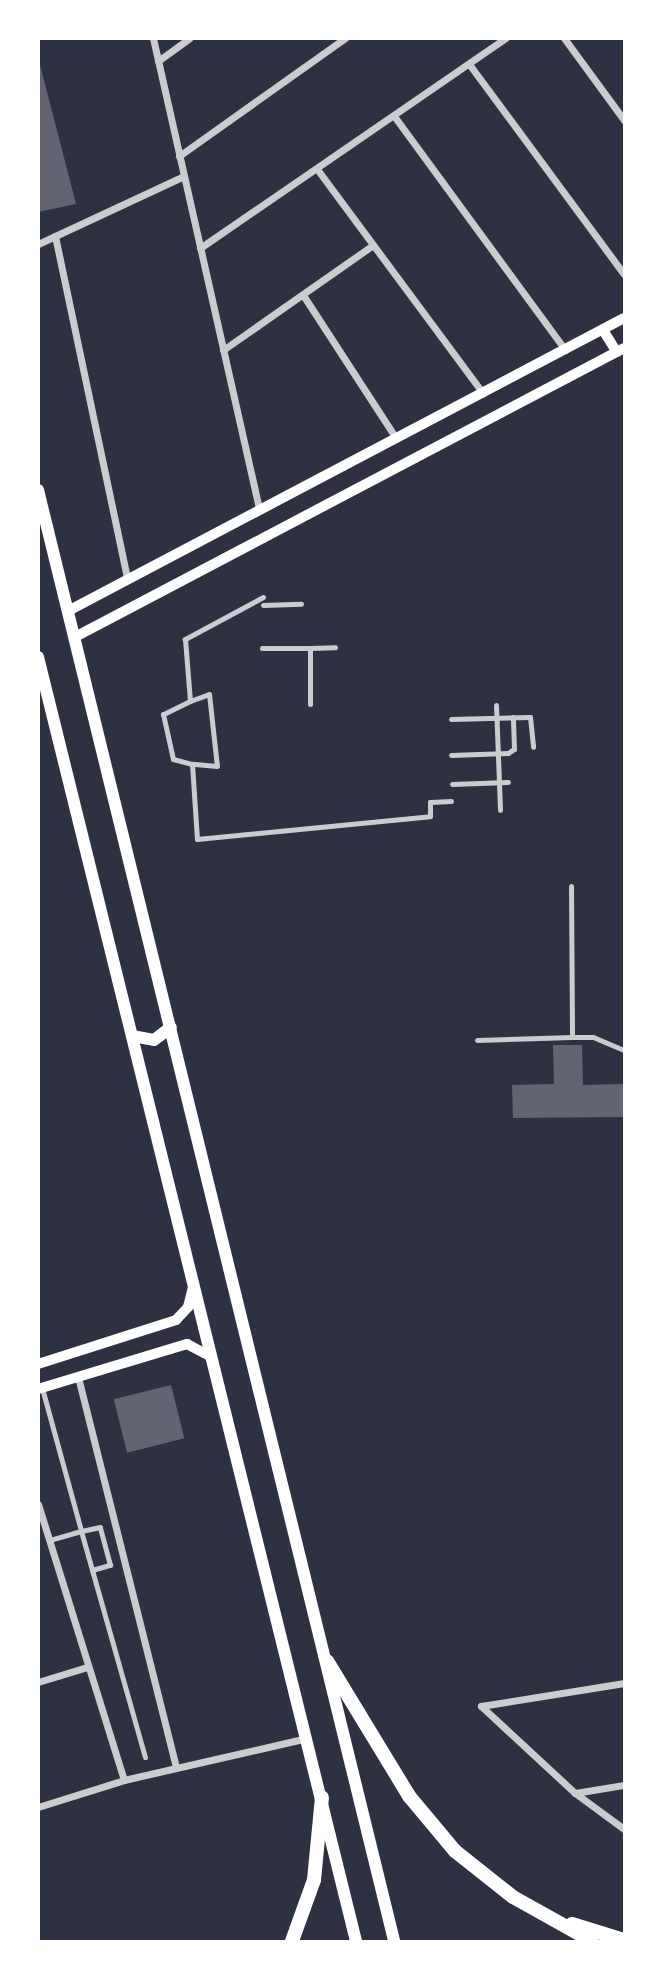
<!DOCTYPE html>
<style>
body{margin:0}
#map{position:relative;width:663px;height:1980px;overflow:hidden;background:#2d3142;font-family:Spectral,serif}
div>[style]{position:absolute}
.building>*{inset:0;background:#626471;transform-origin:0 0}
.pedestrian>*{height:5px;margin:-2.5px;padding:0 2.5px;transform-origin:2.5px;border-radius:2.5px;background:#caccd0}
.minor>*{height:7px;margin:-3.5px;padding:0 3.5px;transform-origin:3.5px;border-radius:3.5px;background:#caccd0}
.secondary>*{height:10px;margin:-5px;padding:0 5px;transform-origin:5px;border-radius:5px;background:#fff}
.trunk>*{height:12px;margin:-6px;padding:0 6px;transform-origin:6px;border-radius:6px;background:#fff}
.motorway>*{height:14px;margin:-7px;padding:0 7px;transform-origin:7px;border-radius:7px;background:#fff}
span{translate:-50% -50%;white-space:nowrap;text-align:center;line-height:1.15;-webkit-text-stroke:7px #fff;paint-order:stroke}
.frame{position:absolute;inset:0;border:40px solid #fff;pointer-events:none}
</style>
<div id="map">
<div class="building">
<div style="clip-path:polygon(38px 57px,76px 204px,38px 212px)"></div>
<div style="clip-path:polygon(553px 1045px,582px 1045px,583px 1085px,624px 1084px,624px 1117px,513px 1118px,512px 1085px,554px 1084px)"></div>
<div style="left:171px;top:1385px;width:55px;height:59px;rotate:76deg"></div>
</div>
<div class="pedestrian">
<div style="left:263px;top:597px;width:89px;rotate:151.7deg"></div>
<div style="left:185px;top:639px;width:62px;rotate:85.4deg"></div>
<div style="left:190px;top:701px;width:30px;rotate:154deg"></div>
<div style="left:163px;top:714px;width:46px;rotate:77.5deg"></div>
<div style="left:173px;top:759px;width:20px;rotate:15deg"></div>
<div style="left:192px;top:764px;width:75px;rotate:86.2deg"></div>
<div style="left:197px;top:839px;width:234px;rotate:-5.6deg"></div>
<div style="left:430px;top:816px;width:14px;rotate:-90deg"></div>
<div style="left:430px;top:802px;width:21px;rotate:-3deg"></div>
<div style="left:263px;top:605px;width:38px;rotate:-2deg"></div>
<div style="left:262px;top:648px;width:48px"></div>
<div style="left:310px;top:648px;width:56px;rotate:90deg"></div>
<div style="left:310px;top:648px;width:25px;rotate:-2deg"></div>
<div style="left:190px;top:701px;width:20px;rotate:-20deg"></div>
<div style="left:209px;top:694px;width:72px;rotate:83.7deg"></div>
<div style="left:217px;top:766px;width:25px;rotate:-175deg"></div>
<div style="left:496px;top:705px;width:105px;rotate:87.8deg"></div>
<div style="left:451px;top:719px;width:79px;rotate:-1.5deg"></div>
<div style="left:530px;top:717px;width:30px;rotate:84deg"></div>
<div style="left:451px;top:755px;width:57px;rotate:-2deg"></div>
<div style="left:508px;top:753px;width:7px;rotate:-34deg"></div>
<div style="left:514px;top:749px;width:32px;rotate:-92deg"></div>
<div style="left:452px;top:784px;width:56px;rotate:-2deg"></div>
<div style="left:571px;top:886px;width:151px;rotate:89.6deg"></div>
<div style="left:572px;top:1037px;width:21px"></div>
<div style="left:593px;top:1037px;width:34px;rotate:23deg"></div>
<div style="left:477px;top:1040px;width:95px;rotate:-1.8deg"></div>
<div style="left:42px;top:1388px;width:148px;rotate:74.7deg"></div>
<div style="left:81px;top:1531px;width:33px;rotate:164deg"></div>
<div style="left:92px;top:1570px;width:19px;rotate:-16deg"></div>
<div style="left:110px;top:1565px;width:39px;rotate:-105deg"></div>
<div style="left:100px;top:1527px;width:19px;rotate:168deg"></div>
<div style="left:81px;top:1531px;width:235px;rotate:74.2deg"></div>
</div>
<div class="minor">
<div style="left:153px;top:38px;width:484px;rotate:77.3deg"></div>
<div style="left:564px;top:38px;width:102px;rotate:53.8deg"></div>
<div style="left:158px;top:61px;width:39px;rotate:-36deg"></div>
<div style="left:469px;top:64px;width:261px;rotate:53.6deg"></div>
<div style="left:394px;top:116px;width:290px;rotate:53.8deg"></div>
<div style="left:179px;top:156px;width:204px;rotate:-35.4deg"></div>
<div style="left:317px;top:169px;width:279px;rotate:53.5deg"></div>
<div style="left:55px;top:236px;width:350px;rotate:78.1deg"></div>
<div style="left:38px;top:244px;width:161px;rotate:-25deg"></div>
<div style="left:200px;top:248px;width:371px;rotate:-34.5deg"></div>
<div style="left:303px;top:295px;width:171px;rotate:57deg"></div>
<div style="left:223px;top:350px;width:183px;rotate:-35deg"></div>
<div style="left:78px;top:1377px;width:402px;rotate:75.9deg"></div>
<div style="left:38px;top:1504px;width:289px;rotate:72.7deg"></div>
<div style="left:38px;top:1682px;width:51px;rotate:-17deg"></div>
<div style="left:481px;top:1706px;width:128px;rotate:42.8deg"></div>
<div style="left:575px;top:1793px;width:61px;rotate:36.3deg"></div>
<div style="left:481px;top:1706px;width:145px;rotate:-9.1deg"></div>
<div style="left:575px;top:1793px;width:50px;rotate:-9.3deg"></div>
<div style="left:38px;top:1807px;width:90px;rotate:-17.4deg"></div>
<div style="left:124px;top:1780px;width:188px;rotate:-12.9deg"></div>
</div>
<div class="secondary">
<div style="left:603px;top:330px;width:26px;rotate:58deg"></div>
<div style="left:68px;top:611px;width:628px;rotate:-27.79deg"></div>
<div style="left:75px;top:637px;width:620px;rotate:-27.76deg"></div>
<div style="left:38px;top:1364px;width:145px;rotate:-17.7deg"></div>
<div style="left:176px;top:1320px;width:18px;rotate:-47deg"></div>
<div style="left:188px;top:1307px;width:21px;rotate:-76deg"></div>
<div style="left:38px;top:1389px;width:156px;rotate:-16.8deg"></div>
<div style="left:187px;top:1344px;width:27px;rotate:28deg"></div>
</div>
<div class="trunk">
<div style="left:38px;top:490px;width:1494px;rotate:76.21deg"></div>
<div style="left:38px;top:657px;width:1323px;rotate:76.09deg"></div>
<div style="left:132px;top:1036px;width:22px;rotate:10deg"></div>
<div style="left:154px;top:1040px;width:21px;rotate:-37deg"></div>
</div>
<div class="motorway">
<div style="left:327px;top:1661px;width:158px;rotate:58.7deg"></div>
<div style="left:409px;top:1796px;width:72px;rotate:50.1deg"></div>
<div style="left:455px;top:1851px;width:74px;rotate:38.4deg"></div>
<div style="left:513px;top:1897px;width:90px;rotate:29.1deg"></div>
<div style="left:572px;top:1924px;width:54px;rotate:17.1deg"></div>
<div style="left:292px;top:1941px;width:65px;rotate:-70.2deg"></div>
<div style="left:314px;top:1880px;width:83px;rotate:-84.5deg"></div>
</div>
<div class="frame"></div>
</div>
